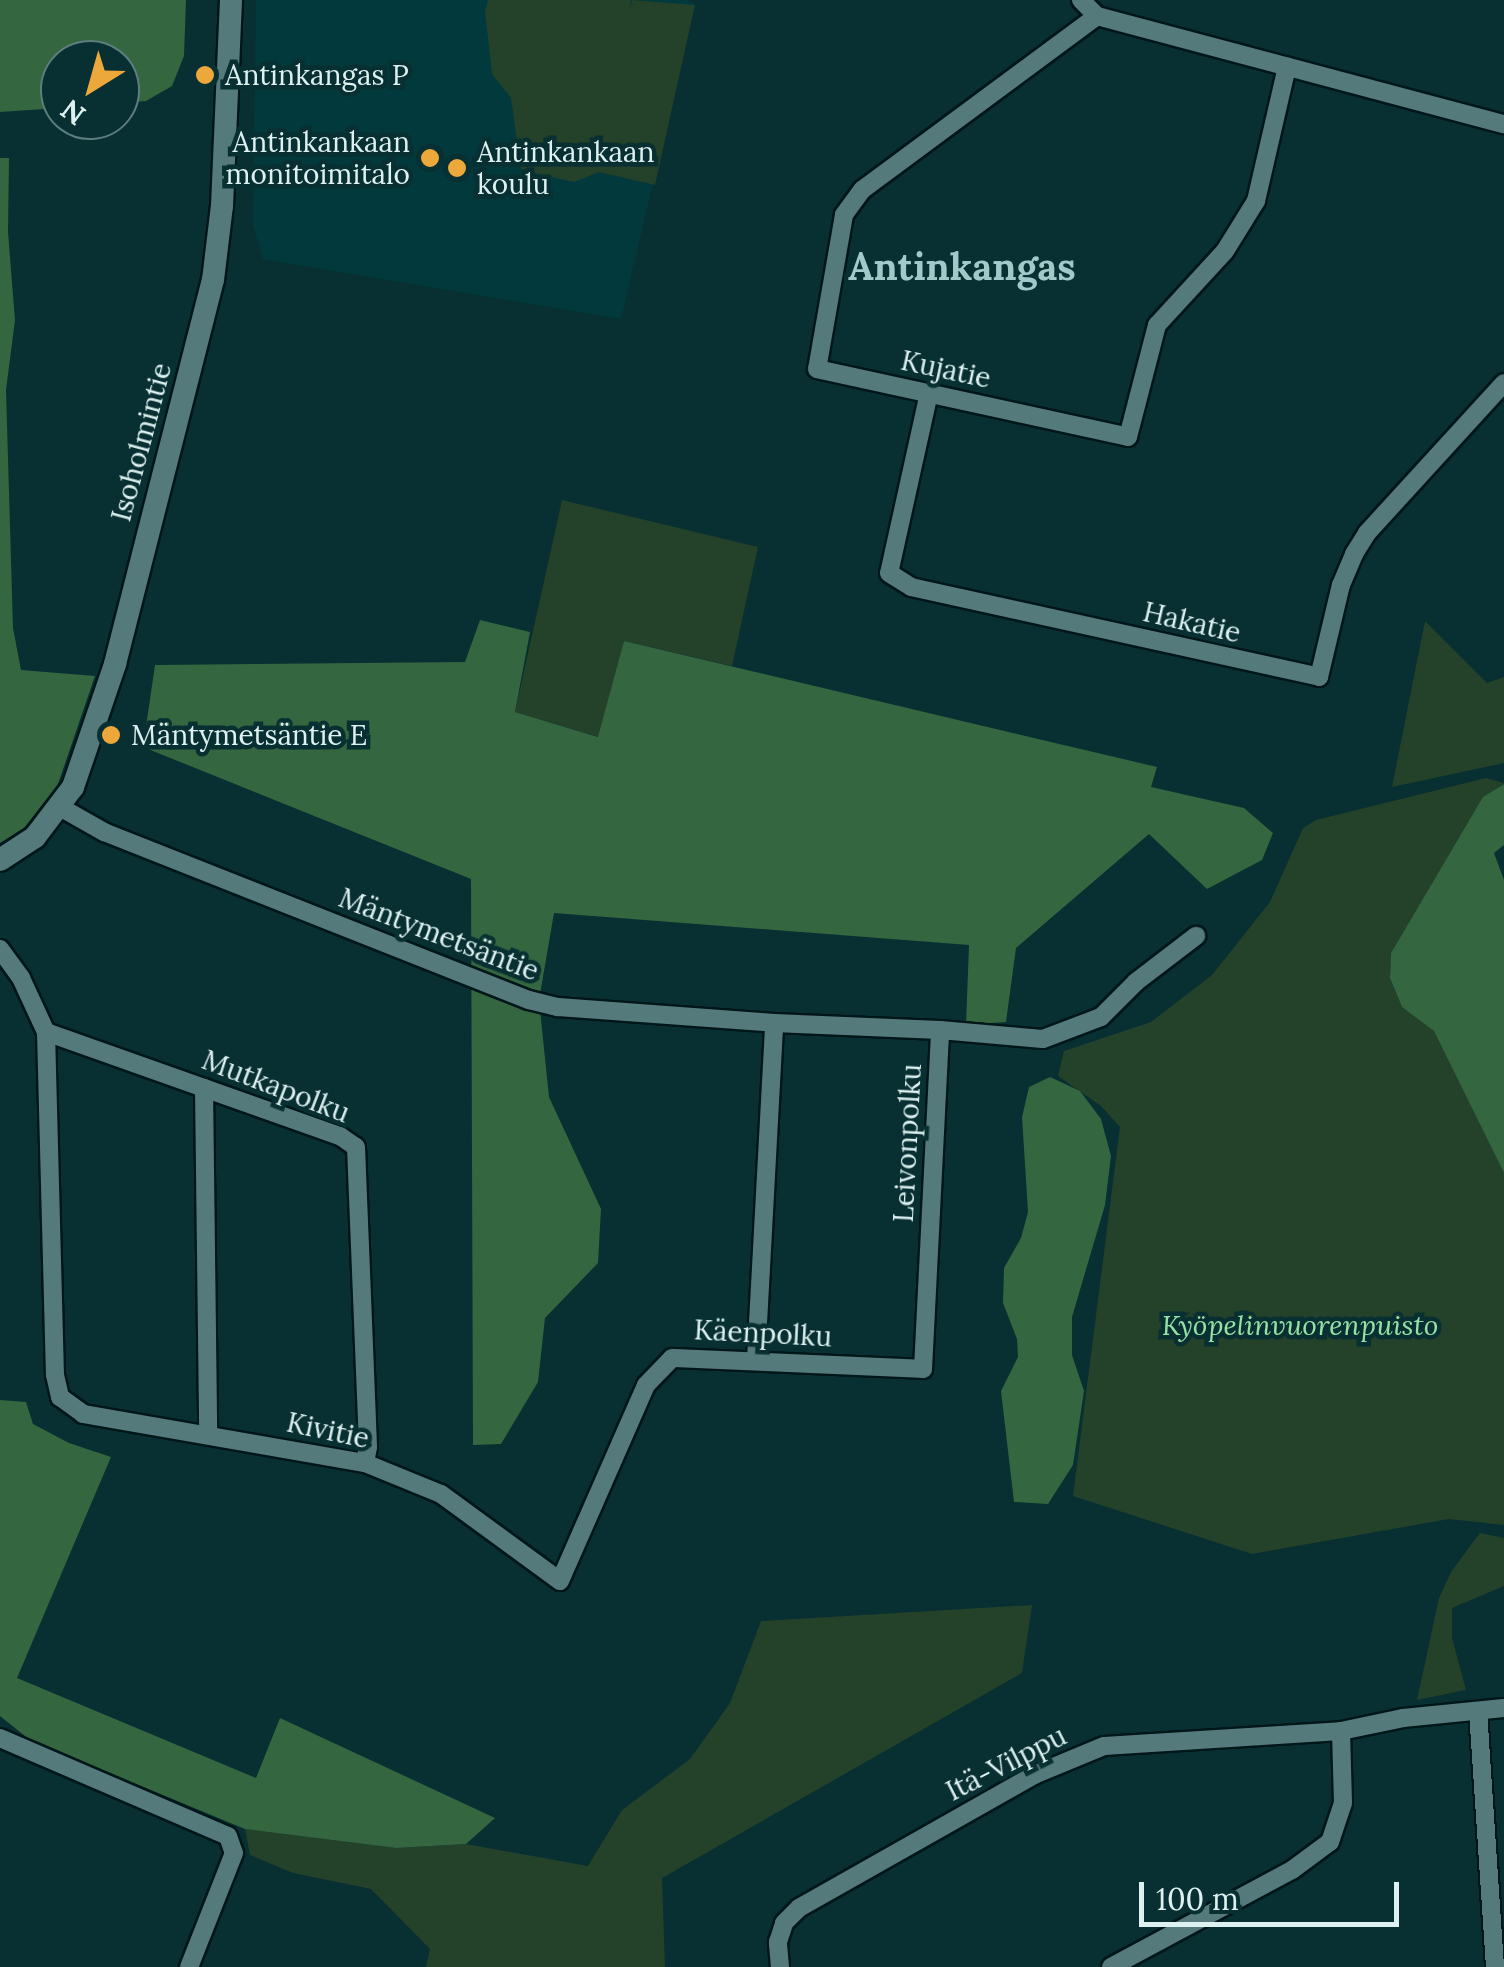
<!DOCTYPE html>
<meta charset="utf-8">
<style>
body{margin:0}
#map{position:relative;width:1504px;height:1967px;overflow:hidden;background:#082f31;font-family:Lora,serif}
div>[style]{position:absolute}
.built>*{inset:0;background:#02393c}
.green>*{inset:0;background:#24412a}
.forest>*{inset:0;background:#34663f}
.roads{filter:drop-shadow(2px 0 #001618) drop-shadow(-2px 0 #001618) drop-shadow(0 2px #001618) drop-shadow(0 -2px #001618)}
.minor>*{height:18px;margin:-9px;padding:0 9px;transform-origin:9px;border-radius:9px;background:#557a7c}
.tertiary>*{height:22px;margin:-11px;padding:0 11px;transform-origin:11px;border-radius:11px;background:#557a7c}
.dots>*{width:28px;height:28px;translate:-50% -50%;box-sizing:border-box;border:5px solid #082f31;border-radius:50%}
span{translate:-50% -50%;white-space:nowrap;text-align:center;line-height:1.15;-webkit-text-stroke:9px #082f31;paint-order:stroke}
.poi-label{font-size:28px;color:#ddf1f1}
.left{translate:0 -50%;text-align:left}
.right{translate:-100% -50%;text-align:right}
.street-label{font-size:28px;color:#ddf1f1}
.park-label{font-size:28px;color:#96e1a4;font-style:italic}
.district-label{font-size:38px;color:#a1c9ca;font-weight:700}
.north{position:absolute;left:40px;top:40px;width:100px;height:100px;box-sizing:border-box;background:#082f31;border:2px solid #5d7d7e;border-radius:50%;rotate:217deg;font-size:28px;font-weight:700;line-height:40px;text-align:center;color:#ddf1f1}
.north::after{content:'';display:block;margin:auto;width:35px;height:45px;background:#eda83b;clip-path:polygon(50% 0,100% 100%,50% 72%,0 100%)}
.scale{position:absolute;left:1139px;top:1882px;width:260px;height:45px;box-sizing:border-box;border:5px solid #ddf1f1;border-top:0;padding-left:12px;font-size:30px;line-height:35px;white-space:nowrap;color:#ddf1f1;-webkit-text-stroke:8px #082f31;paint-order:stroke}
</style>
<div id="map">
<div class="built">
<div style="clip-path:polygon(256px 0,688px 0,695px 5px,621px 319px,263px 259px,253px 226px)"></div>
</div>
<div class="green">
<div style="clip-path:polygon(488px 0,631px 0,629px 12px,632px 0,695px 5px,655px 185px,599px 172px,574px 182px,521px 170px,511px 98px,492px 74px,485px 12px)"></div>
<div style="clip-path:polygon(562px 500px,758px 547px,732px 666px,624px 641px,599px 737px,515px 712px)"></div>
<div style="clip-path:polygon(1425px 621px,1487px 683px,1504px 677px,1504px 763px,1392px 787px)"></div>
<div style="clip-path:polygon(1486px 778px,1504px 783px,1483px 798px,1391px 953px,1390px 978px,1402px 1007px,1434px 1030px,1504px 1173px,1504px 1525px,1449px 1519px,1252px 1554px,1073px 1496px,1120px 1127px,1101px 1106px,1058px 1076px,1064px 1051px,1151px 1022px,1212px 975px,1270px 902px,1303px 828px,1316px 820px)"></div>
<div style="clip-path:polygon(1480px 1533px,1504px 1538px,1504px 1586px,1452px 1608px,1452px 1638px,1466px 1690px,1417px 1700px,1439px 1598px,1451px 1572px)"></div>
<div style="clip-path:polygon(1032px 1605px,1022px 1673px,662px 1878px,665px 1967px,426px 1967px,430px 1949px,371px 1889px,293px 1873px,250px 1855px,245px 1829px,396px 1848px,466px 1844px,588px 1866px,622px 1810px,690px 1759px,730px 1703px,761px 1621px)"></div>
</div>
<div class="forest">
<div style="clip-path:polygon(0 0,186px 0,184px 56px,172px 86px,146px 101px,120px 103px,120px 60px,60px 60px,60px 108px,0 112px)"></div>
<div style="clip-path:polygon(0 158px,9px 158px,8px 232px,15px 320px,6px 390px,13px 628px,21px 670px,95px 676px,57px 787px,24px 828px,0 843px)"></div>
<div style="clip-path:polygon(480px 620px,530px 632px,515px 712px,598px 737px,624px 641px,1157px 767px,1151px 787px,1244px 808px,1273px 833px,1262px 860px,1207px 889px,1149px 834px,1016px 948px,1006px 1022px,966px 1025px,969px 945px,554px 913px,539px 1000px,549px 1097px,601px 1209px,598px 1263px,545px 1318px,538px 1382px,501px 1444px,473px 1445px,471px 879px,143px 747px,155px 665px,465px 662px)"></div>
<div style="clip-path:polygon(1504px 784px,1504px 845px,1494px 853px,1504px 880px,1504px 1173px,1434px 1031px,1402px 1007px,1390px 978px,1391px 953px,1483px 797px)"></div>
<div style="clip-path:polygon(1050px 1077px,1080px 1091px,1101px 1119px,1111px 1156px,1105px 1205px,1072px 1317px,1072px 1355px,1084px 1391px,1073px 1465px,1048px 1504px,1014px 1502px,1001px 1391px,1018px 1357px,1017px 1339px,1003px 1303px,1004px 1268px,1021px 1238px,1028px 1212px,1022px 1117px,1029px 1087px)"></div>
<div style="clip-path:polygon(0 1400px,26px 1402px,33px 1424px,69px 1443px,111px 1457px,17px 1678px,256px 1778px,280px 1718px,495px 1818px,466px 1844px,396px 1848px,245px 1829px,30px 1740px,0 1716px)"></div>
</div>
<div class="roads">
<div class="minor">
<div style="left:1081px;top:0;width:23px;rotate:45deg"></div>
<div style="left:1097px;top:16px;width:421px;rotate:14.9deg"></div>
<div style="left:1097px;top:16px;width:292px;rotate:143.5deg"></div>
<div style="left:862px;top:190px;width:31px;rotate:126deg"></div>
<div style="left:844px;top:215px;width:156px;rotate:99.9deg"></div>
<div style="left:817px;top:369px;width:318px;rotate:12.3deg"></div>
<div style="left:1128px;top:437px;width:116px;rotate:-75.5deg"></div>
<div style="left:1157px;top:325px;width:100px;rotate:-47.4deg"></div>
<div style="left:1225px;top:251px;width:59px;rotate:-58.2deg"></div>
<div style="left:1256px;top:201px;width:138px;rotate:-77deg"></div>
<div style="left:929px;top:393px;width:184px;rotate:102.5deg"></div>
<div style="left:889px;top:573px;width:26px;rotate:32deg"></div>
<div style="left:911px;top:587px;width:418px;rotate:12.4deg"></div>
<div style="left:1319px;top:677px;width:95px;rotate:-76.6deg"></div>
<div style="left:1341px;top:585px;width:34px;rotate:-67deg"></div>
<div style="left:1354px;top:554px;width:25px;rotate:-58deg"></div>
<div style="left:1367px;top:533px;width:203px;rotate:-47.6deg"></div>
<div style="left:60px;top:807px;width:51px;rotate:29.6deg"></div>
<div style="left:104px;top:832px;width:457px;rotate:21.6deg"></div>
<div style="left:529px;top:1000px;width:30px;rotate:14deg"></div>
<div style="left:558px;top:1007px;width:217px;rotate:4.2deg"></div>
<div style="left:774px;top:1023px;width:166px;rotate:2.4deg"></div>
<div style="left:0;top:949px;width:36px;rotate:54deg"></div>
<div style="left:21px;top:978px;width:60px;rotate:65.2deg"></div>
<div style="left:46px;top:1032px;width:343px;rotate:88.5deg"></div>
<div style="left:55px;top:1375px;width:23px;rotate:77deg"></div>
<div style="left:60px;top:1397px;width:29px;rotate:36deg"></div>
<div style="left:83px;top:1414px;width:286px;rotate:9.9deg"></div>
<div style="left:365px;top:1463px;width:82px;rotate:22.2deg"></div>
<div style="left:441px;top:1494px;width:147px;rotate:36.2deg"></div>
<div style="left:560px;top:1581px;width:214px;rotate:-66.3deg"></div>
<div style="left:646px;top:1385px;width:37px;rotate:-46deg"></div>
<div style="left:672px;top:1358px;width:251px;rotate:2.5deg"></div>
<div style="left:923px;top:1369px;width:339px;rotate:-87.1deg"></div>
<div style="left:940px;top:1030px;width:103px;rotate:5deg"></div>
<div style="left:1043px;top:1039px;width:62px;rotate:-20.8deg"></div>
<div style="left:1101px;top:1017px;width:49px;rotate:-45deg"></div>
<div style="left:1136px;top:982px;width:76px;rotate:-37.5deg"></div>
<div style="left:46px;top:1032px;width:312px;rotate:19.5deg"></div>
<div style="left:340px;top:1136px;width:19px;rotate:35deg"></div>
<div style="left:356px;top:1147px;width:300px;rotate:87.7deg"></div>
<div style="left:368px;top:1447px;width:16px;rotate:101deg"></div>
<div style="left:204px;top:1088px;width:345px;rotate:89.3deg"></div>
<div style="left:756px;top:1360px;width:337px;rotate:-86.9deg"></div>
<div style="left:1478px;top:1711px;width:257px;rotate:86.2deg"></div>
<div style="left:0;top:1738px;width:248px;rotate:23.3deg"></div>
<div style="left:228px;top:1836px;width:18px;rotate:71deg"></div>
<div style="left:234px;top:1853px;width:123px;rotate:111.5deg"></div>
<div style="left:780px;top:1967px;width:25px;rotate:-95deg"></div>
<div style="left:778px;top:1942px;width:20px;rotate:-72deg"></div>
<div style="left:784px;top:1923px;width:21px;rotate:-45deg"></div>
<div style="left:799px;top:1908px;width:270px;rotate:-29.5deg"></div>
<div style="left:1034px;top:1775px;width:76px;rotate:-22.5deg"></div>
<div style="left:1104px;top:1746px;width:237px;rotate:-3.6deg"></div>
<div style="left:1341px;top:1731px;width:63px;rotate:-11.8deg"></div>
<div style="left:1403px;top:1718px;width:101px;rotate:-5.7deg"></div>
<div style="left:1111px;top:1967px;width:205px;rotate:-28.2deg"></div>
<div style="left:1292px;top:1870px;width:47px;rotate:-36.4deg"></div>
<div style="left:1330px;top:1842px;width:41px;rotate:-71.6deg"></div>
<div style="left:1343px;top:1803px;width:72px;rotate:-91.6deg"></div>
</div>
<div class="tertiary">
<div style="left:0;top:860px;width:42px;rotate:-33.3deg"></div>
<div style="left:35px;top:837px;width:63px;rotate:-52.8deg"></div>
<div style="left:73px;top:787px;width:130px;rotate:-71.1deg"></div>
<div style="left:115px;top:664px;width:396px;rotate:-75.7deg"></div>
<div style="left:213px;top:280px;width:75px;rotate:-83.1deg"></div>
<div style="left:222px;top:206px;width:206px;rotate:-87.5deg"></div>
</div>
</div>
<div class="dots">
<div style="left:205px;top:75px;background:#eda83b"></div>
<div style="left:430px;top:158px;background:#eda83b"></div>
<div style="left:457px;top:168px;background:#eda83b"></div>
<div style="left:111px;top:735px;background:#eda83b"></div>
</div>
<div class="poi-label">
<span class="left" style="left:225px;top:75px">Antinkangas P</span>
<span class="right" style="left:410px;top:158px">Antinkankaan<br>monitoimitalo</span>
<span class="left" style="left:477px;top:168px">Antinkankaan<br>koulu</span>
<span class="left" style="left:131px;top:735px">Mäntymetsäntie E</span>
</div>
<div class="street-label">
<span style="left:946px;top:369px;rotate:12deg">Kujatie</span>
<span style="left:141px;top:442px;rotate:-75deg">Isoholmintie</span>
<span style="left:1192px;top:622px;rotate:13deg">Hakatie</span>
<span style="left:439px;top:934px;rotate:21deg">Mäntymetsäntie</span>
<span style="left:276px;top:1086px;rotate:21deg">Mutkapolku</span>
<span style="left:907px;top:1143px;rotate:-87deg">Leivonpolku</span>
<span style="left:763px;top:1333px;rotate:3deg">Käenpolku</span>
<span style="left:328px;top:1430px;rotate:12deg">Kivitie</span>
<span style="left:1006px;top:1763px;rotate:-27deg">Itä-Vilppu</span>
</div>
<div class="park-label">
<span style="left:1300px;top:1325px">Kyöpelinvuorenpuisto</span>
</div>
<div class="district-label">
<span style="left:962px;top:267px">Antinkangas</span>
</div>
<div class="north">N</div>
<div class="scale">100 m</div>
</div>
